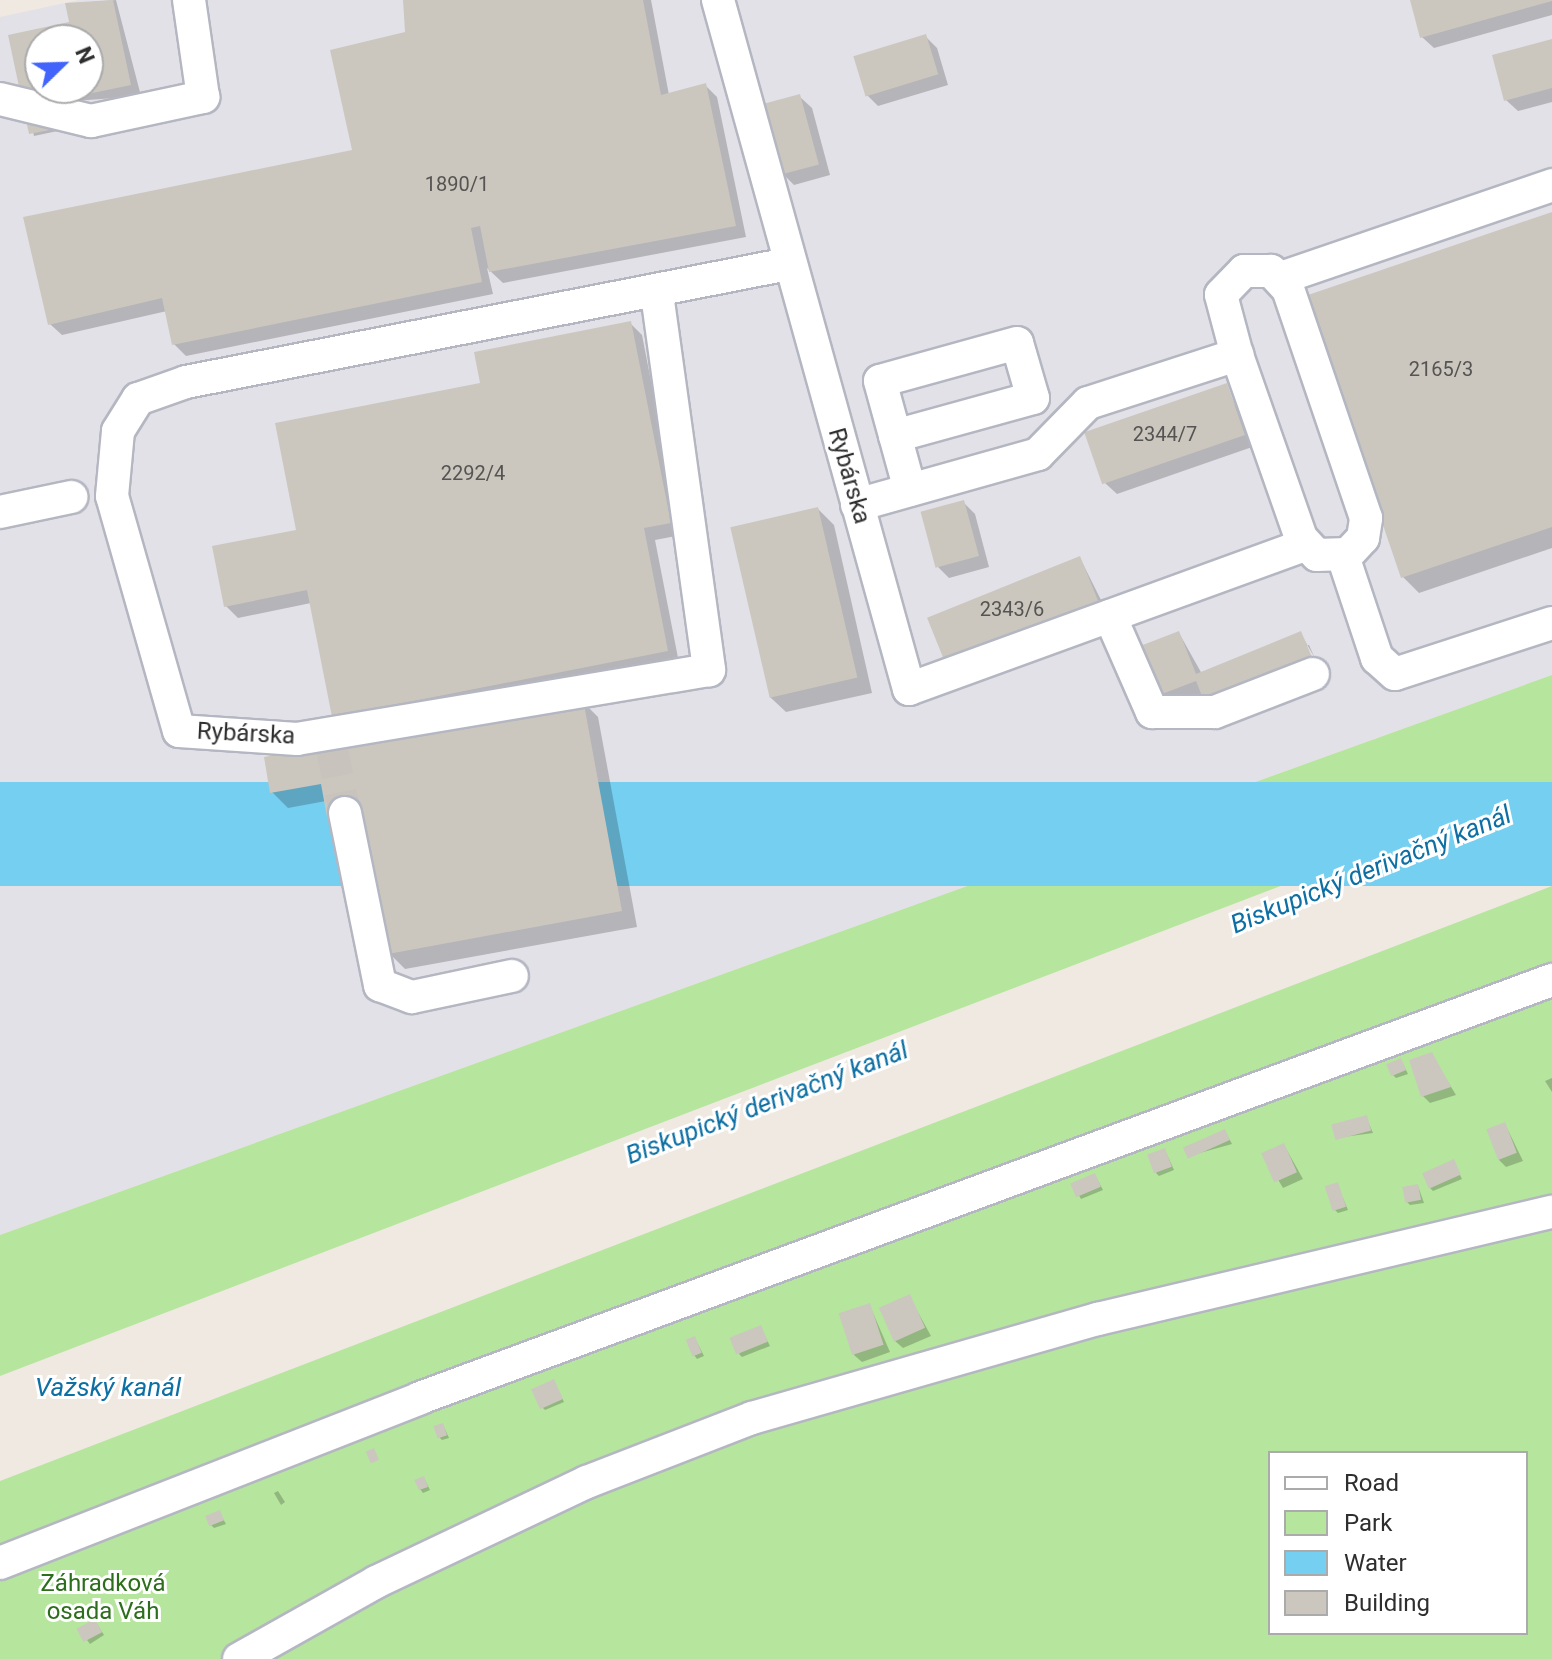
<!DOCTYPE html>
<meta charset="utf-8">
<style>
body{margin:0}
#map{position:relative;width:1552px;height:1659px;overflow:hidden;background:#efe9e1;font-family:Roboto,sans-serif}
div>[style]{position:absolute}
.industrial>*{inset:0;background:#e3e1e8}
.green>*{inset:0;background:#b6e59e}
.water>*{inset:0;background:#75cff0;transform-origin:0 0}
.shadow>*{inset:0;background:#0003}
.building>*{inset:0;background:#cbc7bf;transform-origin:0 0}
.minor-tunnel>*{height:32px;margin-top:-16px;transform-origin:0;background:repeating-linear-gradient(90deg,#c8c4bd 0 32px,transparent 0 48px)}
.roads{filter:drop-shadow(2px 0 #b4b7c1) drop-shadow(-2px 0 #b4b7c1) drop-shadow(0 2px #b4b7c1) drop-shadow(0 -2px #b4b7c1)}
.minor>*{height:32px;margin:-16px;padding:0 16px;transform-origin:16px;border-radius:16px;background:#fff}
span{translate:-50% -50%;white-space:nowrap;text-align:center;line-height:1.15;-webkit-text-stroke:6px #fff;paint-order:stroke}
.number-label{font-size:20px;color:#555452}
.number-label span{-webkit-text-stroke-width:0}
.street-label{font-size:24px;color:#2e2e2e}
.park-label{font-size:24px;color:#2c6e1b}
.water-label{font-size:26px;color:#0d6fa3;font-style:italic}
.legend{position:absolute;left:1268px;top:1451px;width:260px;height:184px;box-sizing:border-box;background:#fff;border:2px solid #ababab;margin:0;padding:10px 14px;list-style:none;font-size:24px;color:#2e2e2e}
.legend li{display:flex;align-items:center;gap:16px;height:40px}
.legend b{width:40px;border:2px solid #ababab}
.north{position:absolute;left:24px;top:24px;width:80px;height:80px;box-sizing:border-box;background:#fff;border:2px solid #ababab;border-radius:50%;rotate:67deg;font-size:22px;font-weight:700;line-height:32px;text-align:center;color:#2e2e2e}
.north::after{content:'';display:block;margin:auto;width:28px;height:36px;background:#4264fb;clip-path:polygon(50% 0,100% 100%,50% 72%,0 100%)}
</style>
<div id="map">
<div class="industrial">
<div style="clip-path:polygon(evenodd,79px 0,1552px 0,1552px 675px,0 1235px,0 17px,79px 0,40px 40px,88px 40px,88px 88px,40px 88px,40px 40px)"></div>
</div>
<div class="green">
<div style="clip-path:polygon(1552px 675px,1552px 782px,0 1376px,0 1235px)"></div>
<div style="clip-path:polygon(evenodd,1552px 886px,1552px 1659px,0 1659px,0 1481px,1552px 886px,1270px 1453px,1526px 1453px,1526px 1633px,1270px 1633px,1270px 1453px)"></div>
</div>
<div class="water">
<div style="left:1552px;top:782px;width:104px;height:1662px;rotate:90deg"></div>
</div>
<div class="shadow">
<div style="clip-path:polygon(evenodd,116px 0,141px 96px,61px 102px,67px 129px,34px 136px,10px 36px,72px 28px,67px 4px,116px 0,40px 40px,88px 40px,88px 88px,40px 88px,40px 40px)"></div>
<div style="clip-path:polygon(405px 0,651px 0,669px 95px,706px 86px,717px 97px,746px 237px,503px 283px,487px 268px,493px 294px,186px 356px,174px 344px,167px 311px,62px 335px,50px 324px,354px 152px,407px 34px)"></div>
<div style="clip-path:polygon(1412px 0,1552px 0,1552px 15px,1434px 48px,1422px 37px)"></div>
<div style="clip-path:polygon(926px 37px,937px 48px,948px 85px,878px 106px,866px 94px)"></div>
<div style="clip-path:polygon(1552px 41px,1552px 102px,1518px 111px,1506px 100px)"></div>
<div style="clip-path:polygon(800px 97px,812px 108px,830px 175px,794px 185px,782px 173px)"></div>
<div style="clip-path:polygon(1552px 214px,1552px 548px,1419px 593px,1403px 577px)"></div>
<div style="clip-path:polygon(630px 323px,642px 335px,681px 535px,655px 540px,679px 663px,346px 728px,334px 716px,311px 603px,238px 618px,226px 606px,298px 532px,482px 384px)"></div>
<div style="clip-path:polygon(1226px 386px,1255px 446px,1117px 494px,1105px 483px)"></div>
<div style="clip-path:polygon(963px 502px,975px 514px,989px 567px,949px 578px,937px 566px)"></div>
<div style="clip-path:polygon(818px 509px,834px 525px,872px 693px,786px 712px,770px 697px)"></div>
<div style="clip-path:polygon(1080px 558px,1109px 616px,958px 673px)"></div>
<div style="clip-path:polygon(evenodd,1179px 633px,1202px 674px,1301px 634px,1324px 674px,1203px 694px,1167px 708px,1137px 649px,1179px 633px,1305px 645px,1309px 645px,1320px 670px,1316px 672px,1305px 645px)"></div>
<div style="clip-path:polygon(582px 701px,598px 717px,637px 927px,405px 969px,389px 953px,326px 801px,288px 808px,272px 792px)"></div>
<div style="clip-path:polygon(1431px 1054px,1456px 1095px,1430px 1103px,1423px 1096px)"></div>
<div style="clip-path:polygon(1401px 1060px,1408px 1074px,1396px 1078px,1393px 1075px)"></div>
<div style="clip-path:polygon(1552px 1078px,1552px 1092px,1545px 1081px)"></div>
<div style="clip-path:polygon(1366px 1117px,1373px 1133px,1336px 1138px)"></div>
<div style="clip-path:polygon(1505px 1124px,1523px 1161px,1506px 1167px,1499px 1160px)"></div>
<div style="clip-path:polygon(1225px 1131px,1232px 1144px,1189px 1156px,1185px 1147px)"></div>
<div style="clip-path:polygon(1284px 1145px,1303px 1179px,1283px 1188px,1263px 1154px)"></div>
<div style="clip-path:polygon(1165px 1150px,1174px 1170px,1159px 1176px,1156px 1173px)"></div>
<div style="clip-path:polygon(1453px 1161px,1462px 1179px,1433px 1191px,1430px 1188px)"></div>
<div style="clip-path:polygon(1095px 1175px,1103px 1190px,1081px 1199px,1073px 1185px)"></div>
<div style="clip-path:polygon(1337px 1184px,1348px 1210px,1338px 1213px,1335px 1210px)"></div>
<div style="clip-path:polygon(1418px 1186px,1424px 1203px,1410px 1205px,1407px 1202px)"></div>
<div style="clip-path:polygon(909px 1296px,931px 1336px,903px 1348px,895px 1341px)"></div>
<div style="clip-path:polygon(870px 1306px,890px 1352px,862px 1362px,854px 1355px)"></div>
<div style="clip-path:polygon(761px 1328px,770px 1346px,742px 1357px,739px 1354px)"></div>
<div style="clip-path:polygon(695px 1338px,704px 1356px,697px 1359px,694px 1355px)"></div>
<div style="clip-path:polygon(554px 1381px,564px 1402px,545px 1410px,542px 1407px)"></div>
<div style="clip-path:polygon(443px 1425px,449px 1438px,442px 1440px,439px 1437px)"></div>
<div style="clip-path:polygon(424px 1478px,430px 1490px,423px 1493px,420px 1489px)"></div>
<div style="clip-path:polygon(278px 1491px,285px 1502px,281px 1505px,274px 1493px)"></div>
<div style="clip-path:polygon(219px 1512px,226px 1524px,214px 1528px,211px 1525px)"></div>
<div style="clip-path:polygon(97px 1624px,104px 1635px,90px 1644px,87px 1640px)"></div>
</div>
<div class="building">
<div style="clip-path:polygon(evenodd,113px 0,131px 85px,59px 100px,65px 127px,29px 134px,8px 35px,69px 22px,65px 3px,113px 0,40px 40px,88px 40px,88px 88px,40px 88px,40px 40px)"></div>
<div style="clip-path:polygon(403px 0,643px 0,661px 95px,706px 83px,736px 226px,489px 272px,480px 226px,471px 228px,482px 282px,172px 345px,162px 298px,48px 325px,23px 217px,352px 150px,330px 50px,405px 32px)"></div>
<div style="clip-path:polygon(1410px 0,1552px 0,1552px 1px,1420px 38px)"></div>
<div style="left:926px;top:34px;width:42px;height:76px;rotate:73deg"></div>
<div style="clip-path:polygon(1552px 39px,1552px 88px,1504px 101px,1492px 55px)"></div>
<div style="left:800px;top:94px;width:73px;height:41px;rotate:75deg"></div>
<div style="clip-path:polygon(1552px 212px,1552px 527px,1401px 578px,1305px 296px)"></div>
<div style="clip-path:polygon(631px 321px,671px 523px,644px 528px,668px 651px,332px 717px,307px 590px,224px 607px,212px 546px,296px 530px,275px 423px,480px 383px,474px 352px)"></div>
<div style="left:1227px;top:383px;width:55px;height:151px;rotate:71deg"></div>
<div style="left:964px;top:500px;width:58px;height:45px;rotate:75deg"></div>
<div style="left:818px;top:507px;width:175px;height:90px;rotate:77deg"></div>
<div style="left:1080px;top:556px;width:52px;height:165px;rotate:68deg"></div>
<div style="clip-path:polygon(1179px 631px,1196px 674px,1301px 631px,1314px 662px,1206px 706px,1196px 681px,1154px 697px,1135px 648px)"></div>
<div style="clip-path:polygon(583px 699px,622px 911px,388px 954px,361px 810px,327px 817px,321px 784px,270px 793px,264px 757px)"></div>
<div style="clip-path:polygon(1432px 1052px,1451px 1087px,1421px 1097px,1409px 1060px)"></div>
<div style="left:1401px;top:1058px;width:13px;height:16px;rotate:67deg"></div>
<div style="left:1367px;top:1115px;width:16px;height:37px;rotate:75deg"></div>
<div style="left:1505px;top:1122px;width:33px;height:20px;rotate:69deg"></div>
<div style="left:1225px;top:1129px;width:12px;height:46px;rotate:66deg"></div>
<div style="left:1284px;top:1143px;width:32px;height:25px;rotate:66deg"></div>
<div style="left:1165px;top:1148px;width:20px;height:19px;rotate:70deg"></div>
<div style="left:1454px;top:1159px;width:17px;height:35px;rotate:66deg"></div>
<div style="left:1095px;top:1173px;width:15px;height:27px;rotate:67deg"></div>
<div style="left:1338px;top:1182px;width:26px;height:14px;rotate:72deg"></div>
<div style="left:1418px;top:1184px;width:16px;height:16px;rotate:79deg"></div>
<div style="left:910px;top:1294px;width:37px;height:34px;rotate:66deg"></div>
<div style="left:870px;top:1303px;width:44px;height:33px;rotate:72deg"></div>
<div style="left:761px;top:1325px;width:18px;height:34px;rotate:68deg"></div>
<div style="left:695px;top:1336px;width:18px;height:10px;rotate:68deg"></div>
<div style="left:554px;top:1379px;width:22px;height:25px;rotate:66deg"></div>
<div style="left:443px;top:1423px;width:13px;height:10px;rotate:72deg"></div>
<div style="left:374px;top:1448px;width:13px;height:9px;rotate:67deg"></div>
<div style="clip-path:polygon(424px 1476px,428px 1487px,419px 1490px,414px 1480px)"></div>
<div style="left:220px;top:1510px;width:11px;height:16px;rotate:68deg"></div>
<div style="left:95px;top:1619px;width:15px;height:21px;rotate:62deg"></div>
</div>
<div class="minor-tunnel">
<div style="left:331px;top:745px;width:69px;rotate:78.4deg"></div>
</div>
<div class="roads">
<div class="minor">
<div style="left:718px;top:0;width:715px;rotate:74.51deg"></div>
<div style="left:909px;top:689px;width:421px;rotate:-20deg"></div>
<div style="left:0;top:99px;width:94px;rotate:13.6deg"></div>
<div style="left:91px;top:121px;width:115px;rotate:-12.1deg"></div>
<div style="left:203px;top:97px;width:98px;rotate:-98.2deg"></div>
<div style="left:1281px;top:278px;width:287px;rotate:-18.9deg"></div>
<div style="left:657px;top:294px;width:380px;rotate:82.1deg"></div>
<div style="left:709px;top:670px;width:418px;rotate:170.5deg"></div>
<div style="left:297px;top:739px;width:118px;rotate:-176.1deg"></div>
<div style="left:179px;top:731px;width:244px;rotate:-105.9deg"></div>
<div style="left:112px;top:496px;width:65px;rotate:-84.7deg"></div>
<div style="left:118px;top:431px;width:38px;rotate:-58deg"></div>
<div style="left:138px;top:399px;width:51px;rotate:-19.5deg"></div>
<div style="left:186px;top:382px;width:613px;rotate:-11.09deg"></div>
<div style="left:895px;top:436px;width:143px;rotate:-15.4deg"></div>
<div style="left:1033px;top:398px;width:57px;rotate:-106.2deg"></div>
<div style="left:1017px;top:343px;width:142px;rotate:164.5deg"></div>
<div style="left:880px;top:381px;width:113px;rotate:74.6deg"></div>
<div style="left:857px;top:505px;width:188px;rotate:-15.7deg"></div>
<div style="left:1038px;top:454px;width:71px;rotate:-45.6deg"></div>
<div style="left:1088px;top:403px;width:157px;rotate:-17.9deg"></div>
<div style="left:1237px;top:355px;width:194px;rotate:70.7deg"></div>
<div style="left:1301px;top:538px;width:23px;rotate:47deg"></div>
<div style="left:1317px;top:555px;width:31px;rotate:-2deg"></div>
<div style="left:1348px;top:554px;width:22px;rotate:-47deg"></div>
<div style="left:1363px;top:538px;width:20px;rotate:-81deg"></div>
<div style="left:1366px;top:518px;width:242px;rotate:-108.8deg"></div>
<div style="left:1288px;top:289px;width:25px;rotate:-133deg"></div>
<div style="left:1271px;top:271px;width:27px;rotate:180deg"></div>
<div style="left:1244px;top:271px;width:33px;rotate:134deg"></div>
<div style="left:1221px;top:295px;width:62px;rotate:75.1deg"></div>
<div style="left:0;top:512px;width:73px;rotate:-11.9deg"></div>
<div style="left:1343px;top:556px;width:108px;rotate:71.6deg"></div>
<div style="left:1377px;top:658px;width:24px;rotate:42deg"></div>
<div style="left:1395px;top:674px;width:165px;rotate:-18deg"></div>
<div style="left:1110px;top:616px;width:105px;rotate:66.4deg"></div>
<div style="left:1152px;top:712px;width:63px"></div>
<div style="left:1215px;top:712px;width:105px;rotate:-21.2deg"></div>
<div style="left:345px;top:813px;width:176px;rotate:78.5deg"></div>
<div style="left:380px;top:985px;width:34px;rotate:21deg"></div>
<div style="left:412px;top:997px;width:102px;rotate:-11.9deg"></div>
<div style="left:0;top:1563px;width:451px;rotate:-21.4deg"></div>
<div style="left:420px;top:1398px;width:1207px;rotate:-20.27deg"></div>
<div style="left:239px;top:1659px;width:157px;rotate:-29.3deg"></div>
<div style="left:376px;top:1582px;width:233px;rotate:-25.4deg"></div>
<div style="left:587px;top:1482px;width:177px;rotate:-21.2deg"></div>
<div style="left:752px;top:1418px;width:360px;rotate:-16deg"></div>
<div style="left:1098px;top:1319px;width:466px;rotate:-13.3deg"></div>
</div>
</div>
<div class="number-label">
<span style="left:457px;top:184px">1890/1</span>
<span style="left:1441px;top:369px">2165/3</span>
<span style="left:1165px;top:434px">2344/7</span>
<span style="left:473px;top:473px">2292/4</span>
<span style="left:1012px;top:609px">2343/6</span>
</div>
<div class="street-label">
<span style="left:849px;top:476px;rotate:74deg">Rybárska</span>
<span style="left:246px;top:734px;rotate:3deg">Rybárska</span>
</div>
<div class="park-label">
<span style="left:103px;top:1598px">Záhradková<br>osada Váh</span>
</div>
<div class="water-label">
<span style="left:1371px;top:870px;rotate:-22deg">Biskupický derivačný kanál</span>
<span style="left:767px;top:1103px;rotate:-21deg">Biskupický derivačný kanál</span>
<span style="left:108px;top:1388px">Važský kanál</span>
</div>
<ul class="legend">
<li><b style="height:10px;background:#fff"></b>Road</li>
<li><b style="height:22px;background:#b6e59e"></b>Park</li>
<li><b style="height:22px;background:#75cff0"></b>Water</li>
<li><b style="height:22px;background:#cbc7bf"></b>Building</li>
</ul>
<div class="north">N</div>
</div>
